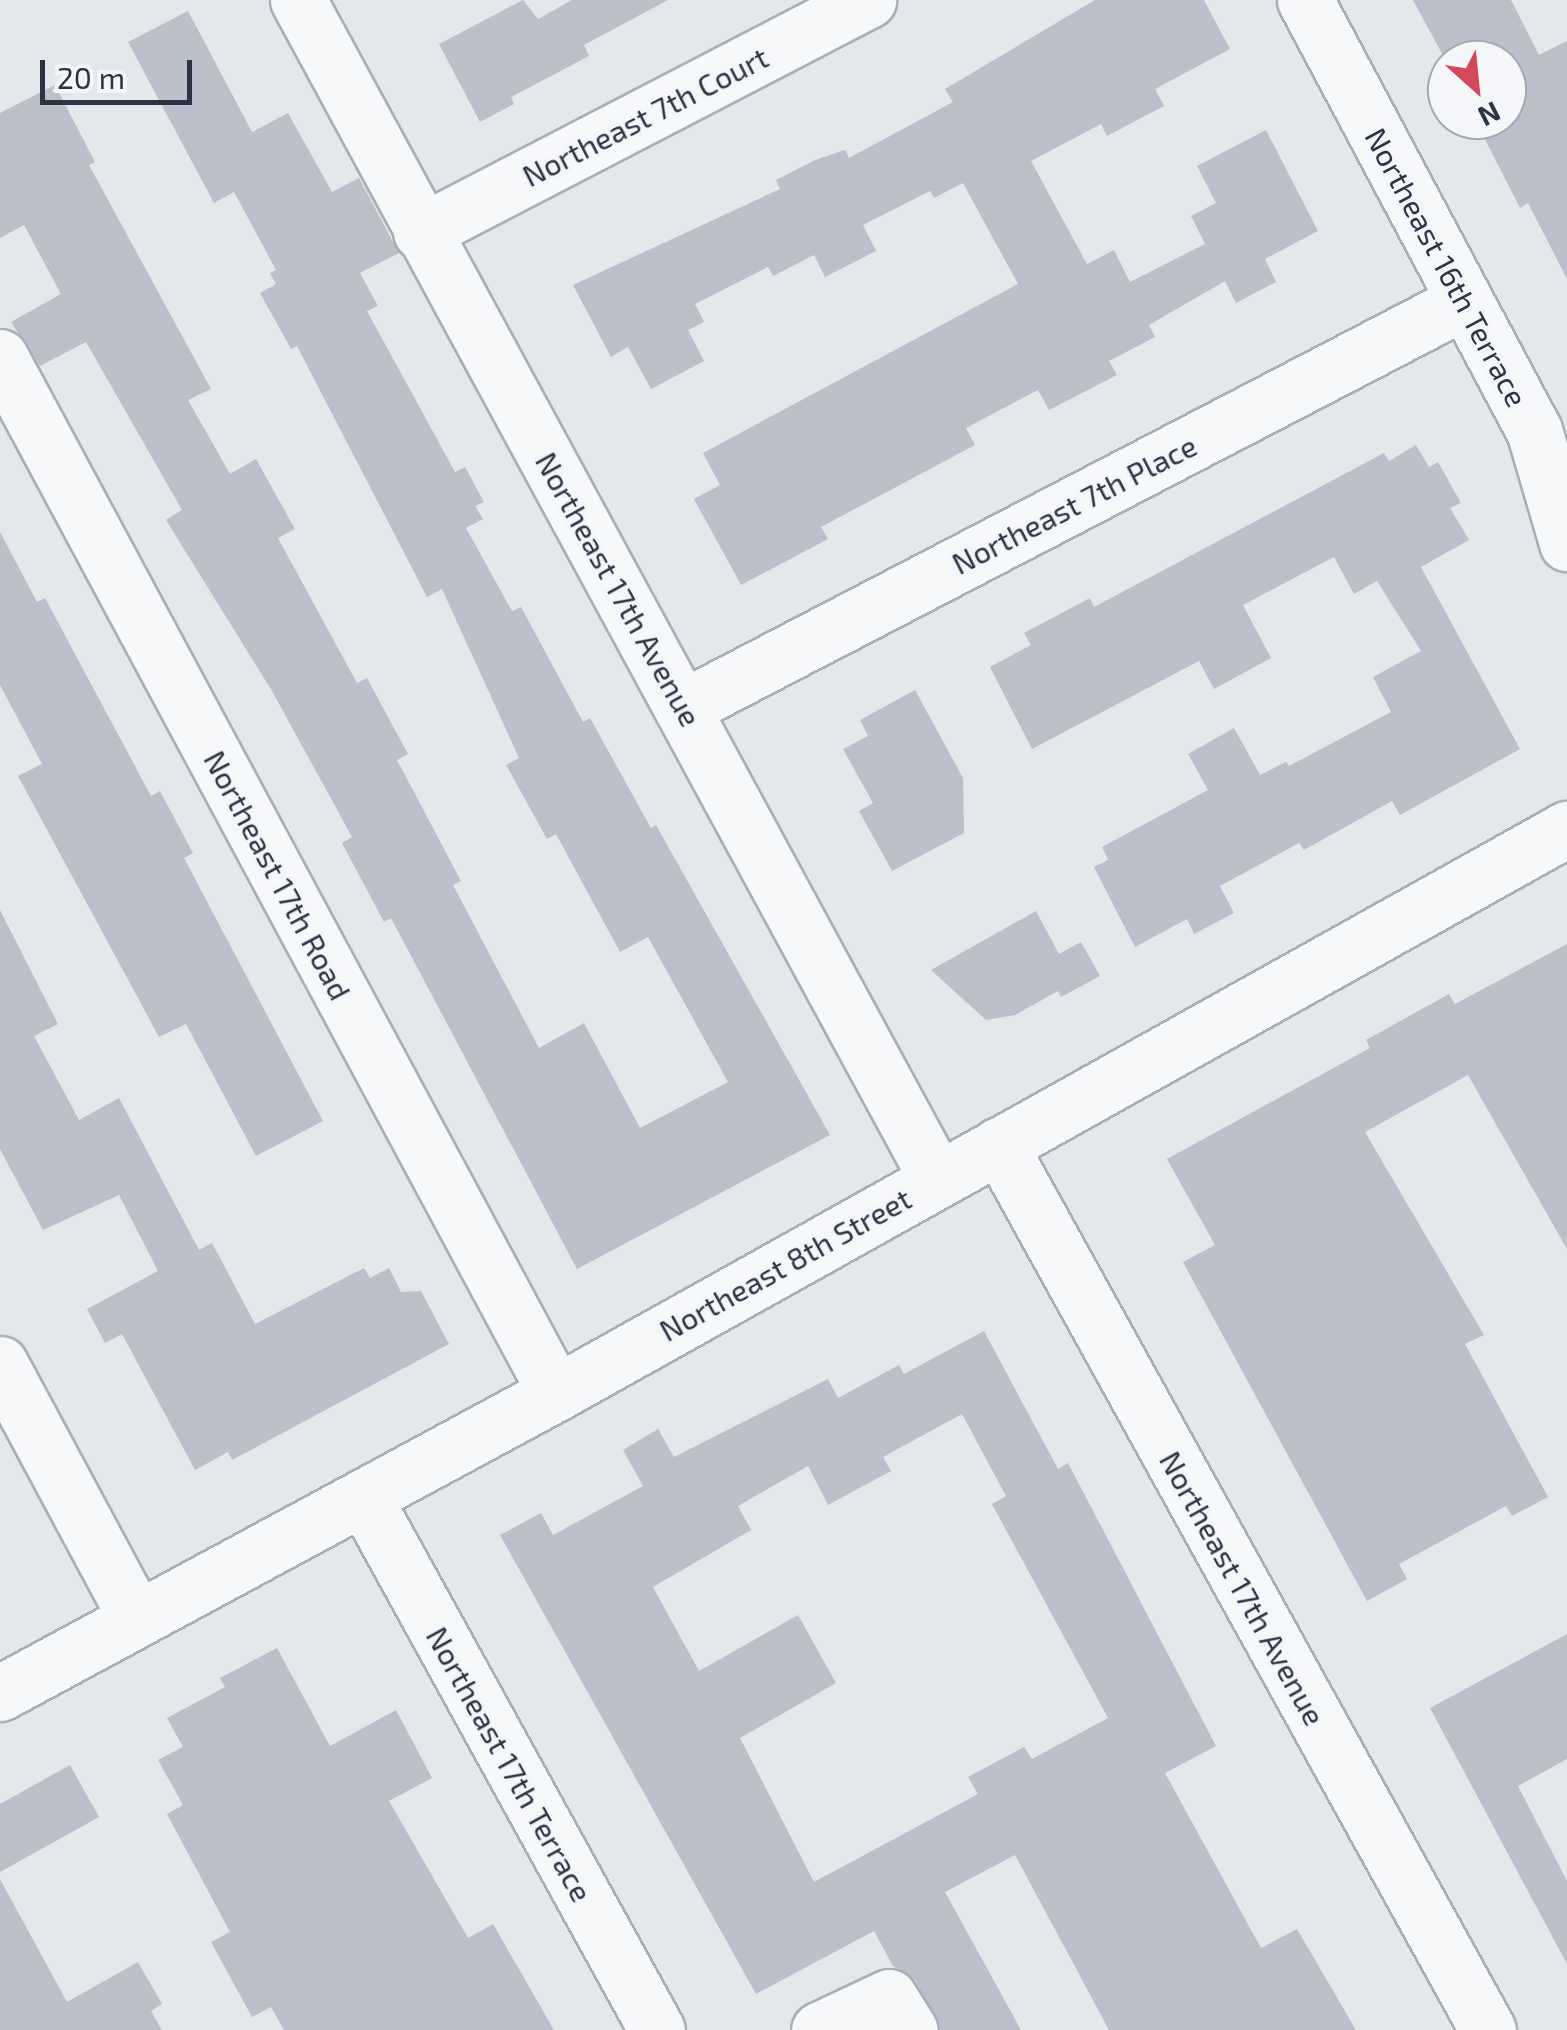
<!DOCTYPE html>
<style>
body{margin:0}
#map{position:relative;width:1567px;height:2030px;overflow:hidden;background:#e4e7ec;font-family:"Exo 2",sans-serif}
div>[style]{position:absolute}
.building>*{inset:0;background:#bbc0ca}
.roads{filter:drop-shadow(2px 0 #a9aeb7) drop-shadow(-2px 0 #a9aeb7) drop-shadow(0 2px #a9aeb7) drop-shadow(0 -2px #a9aeb7)}
.minor>*{height:55px;margin:-27.5px;padding:0 27.5px;transform-origin:27.5px;border-radius:27.5px;background:#f7f8fa}
span{translate:-50% -50%;white-space:nowrap;text-align:center;line-height:1.15;-webkit-text-stroke:8px #f4f6f9;paint-order:stroke}
.street-label{font-size:30px;color:#2b3445}
.north{position:absolute;left:1427px;top:40px;width:100px;height:100px;box-sizing:border-box;background:#f4f6f9;border:2px solid #a4a8b1;border-radius:50%;rotate:153deg;font-size:28px;font-weight:700;line-height:40px;text-align:center;color:#2b3445}
.north::after{content:'';display:block;margin:auto;width:35px;height:45px;background:#d1495b;clip-path:polygon(50% 0,100% 100%,50% 72%,0 100%)}
.scale{position:absolute;left:40px;top:60px;width:152px;height:45px;box-sizing:border-box;border:5px solid #2b3445;border-top:0;padding-left:12px;font-size:30px;line-height:35px;white-space:nowrap;color:#2b3445;-webkit-text-stroke:8px #f4f6f9;paint-order:stroke}
</style>
<div id="map">
<div class="building">
<div style="clip-path:polygon(523px 0,538px 19px,572px 0,668px 0,584px 45px,589px 56px,511px 97px,514px 104px,480px 122px,439px 44px)"></div>
<div style="clip-path:polygon(1095px 0,1204px 0,1230px 49px,1155px 89px,1164px 106px,1107px 136px,1101px 124px,1031px 161px,1087px 264px,1114px 250px,1130px 282px,1205px 244px,1191px 216px,1216px 203px,1197px 166px,1266px 130px,1318px 231px,1265px 259px,1276px 282px,1236px 303px,1225px 281px,1149px 325px,1155px 337px,1109px 361px,1117px 375px,1049px 410px,1038px 390px,966px 428px,975px 445px,821px 527px,828px 539px,741px 585px,694px 499px,720px 485px,703px 453px,1018px 284px,963px 183px,934px 198px,930px 191px,863px 225px,876px 251px,825px 277px,814px 255px,773px 276px,768px 267px,695px 304px,704px 322px,688px 330px,704px 361px,651px 389px,628px 347px,611px 357px,573px 285px,780px 189px,776px 180px,815px 160px,845px 150px,849px 158px,953px 102px,945px 89px)"></div>
<div style="clip-path:polygon(1413px 0,1511px 0,1539px 55px,1567px 41px,1567px 279px,1528px 203px,1520px 208px,1475px 120px,1507px 120px,1507px 60px,1447px 63px)"></div>
<div style="clip-path:polygon(188px 11px,252px 132px,288px 113px,332px 192px,359px 178px,399px 253px,360px 273px,378px 306px,367px 311px,455px 472px,465px 467px,484px 502px,475px 506px,483px 519px,466px 528px,512px 611px,521px 607px,583px 722px,590px 718px,651px 828px,656px 825px,830px 1135px,577px 1269px,391px 918px,384px 922px,342px 843px,352px 837px,272px 691px,166px 520px,182px 510px,86px 342px,40px 366px,11px 322px,61px 294px,24px 225px,0 238px,0 113px,55px 85px,95px 162px,89px 165px,211px 389px,188px 400px,230px 474px,256px 459px,295px 529px,278px 538px,357px 683px,367px 678px,408px 754px,397px 760px,461px 881px,453px 885px,539px 1048px,584px 1023px,640px 1128px,728px 1082px,648px 937px,620px 952px,556px 834px,547px 839px,506px 765px,519px 758px,442px 589px,427px 597px,297px 346px,291px 349px,260px 293px,276px 284px,270px 273px,276px 270px,234px 192px,214px 203px,128px 42px)"></div>
<div style="clip-path:polygon(1416px 445px,1429px 467px,1438px 462px,1461px 503px,1450px 508px,1469px 540px,1421px 567px,1520px 749px,1400px 815px,1392px 801px,1304px 850px,1299px 843px,1220px 886px,1234px 913px,1194px 934px,1187px 919px,1135px 947px,1094px 867px,1108px 860px,1102px 847px,1208px 790px,1188px 754px,1234px 728px,1260px 775px,1286px 762px,1289px 766px,1391px 712px,1373px 677px,1421px 651px,1377px 581px,1354px 594px,1334px 557px,1243px 605px,1271px 658px,1214px 689px,1199px 661px,1032px 749px,990px 667px,1031px 645px,1024px 633px,1090px 598px,1094px 607px,1384px 453px,1389px 461px)"></div>
<div style="clip-path:polygon(0 532px,37px 602px,45px 598px,151px 796px,160px 791px,193px 853px,184px 858px,323px 1121px,256px 1156px,186px 1024px,159px 1037px,18px 776px,42px 764px,0 685px)"></div>
<div style="clip-path:polygon(915px 690px,963px 778px,964px 833px,892px 871px,859px 811px,873px 803px,843px 749px,868px 736px,860px 720px)"></div>
<div style="clip-path:polygon(0 910px,58px 1024px,34px 1036px,79px 1120px,119px 1098px,199px 1250px,212px 1243px,255px 1324px,364px 1268px,370px 1278px,389px 1268px,401px 1292px,421px 1291px,449px 1344px,232px 1460px,228px 1452px,195px 1470px,122px 1334px,105px 1343px,87px 1309px,158px 1271px,119px 1195px,43px 1230px,0 1149px)"></div>
<div style="clip-path:polygon(1036px 911px,1059px 954px,1081px 942px,1100px 976px,1061px 997px,1058px 991px,1015px 1015px,986px 1020px,931px 970px)"></div>
<div style="clip-path:polygon(1567px 944px,1567px 1249px,1468px 1075px,1365px 1132px,1484px 1335px,1465px 1344px,1548px 1497px,1512px 1516px,1506px 1506px,1399px 1564px,1407px 1579px,1367px 1601px,1183px 1262px,1215px 1245px,1167px 1159px,1370px 1048px,1366px 1040px,1449px 994px,1455px 1004px)"></div>
<div style="clip-path:polygon(evenodd,984px 1331px,1058px 1469px,1068px 1463px,1216px 1746px,1165px 1773px,1261px 1948px,1297px 1929px,1356px 2030px,1109px 2030px,1015px 1855px,945px 1892px,1021px 2030px,941px 2030px,915px 1980px,893px 1966px,874px 1931px,756px 1994px,500px 1535px,541px 1513px,553px 1535px,643px 1486px,623px 1450px,658px 1429px,674px 1457px,828px 1379px,838px 1398px,899px 1365px,904px 1374px,984px 1331px,962px 1414px,1006px 1496px,992px 1504px,1108px 1718px,1032px 1759px,1024px 1747px,968px 1777px,978px 1794px,814px 1882px,740px 1738px,836px 1683px,798px 1615px,699px 1671px,653px 1587px,751px 1530px,738px 1506px,808px 1466px,828px 1505px,891px 1471px,883px 1457px,962px 1414px)"></div>
<div style="clip-path:polygon(1567px 1634px,1567px 1759px,1518px 1786px,1567px 1881px,1567px 1964px,1430px 1708px)"></div>
<div style="clip-path:polygon(277px 1648px,330px 1746px,396px 1710px,432px 1778px,389px 1801px,468px 1938px,493px 1924px,554px 2030px,284px 2030px,271px 2007px,252px 2017px,211px 1942px,230px 1932px,167px 1814px,183px 1805px,158px 1760px,183px 1747px,167px 1718px,225px 1687px,220px 1678px)"></div>
<div style="clip-path:polygon(70px 1765px,99px 1817px,0 1872px,0 1804px)"></div>
<div style="clip-path:polygon(0 1879px,67px 2002px,138px 1962px,162px 2004px,151px 2011px,162px 2030px,0 2030px)"></div>
</div>
<div class="roads">
<div class="minor">
<div style="left:298px;top:0;width:1341px;rotate:61.54deg"></div>
<div style="left:1305px;top:0;width:487px;rotate:62deg"></div>
<div style="left:1534px;top:430px;width:118px;rotate:73.7deg"></div>
<div style="left:421px;top:232px;width:504px;rotate:-27.43deg"></div>
<div style="left:0;top:357px;width:1176px;rotate:61.78deg"></div>
<div style="left:684px;top:707px;width:880px;rotate:-27.47deg"></div>
<div style="left:999px;top:1145px;width:1011px;rotate:61.08deg"></div>
<div style="left:0;top:1364px;width:289px;rotate:61.8deg"></div>
<div style="left:364px;top:1498px;width:607px;rotate:61.16deg"></div>
<div style="left:0;top:1693px;width:632px;rotate:-28.35deg"></div>
<div style="left:556px;top:1393px;width:1158px;rotate:-29.16deg"></div>
<div style="left:819px;top:2030px;width:77px;rotate:-25.2deg"></div>
<div style="left:889px;top:1997px;width:39px;rotate:58deg"></div>
</div>
</div>
<div class="street-label">
<span style="left:645px;top:116px;rotate:-27deg">Northeast 7th Court</span>
<span style="left:1447px;top:267px;rotate:62deg">Northeast 16th Terrace</span>
<span style="left:1074px;top:504px;rotate:-27deg">Northeast 7th Place</span>
<span style="left:619px;top:589px;rotate:61deg">Northeast 17th Avenue</span>
<span style="left:278px;top:875px;rotate:62deg">Northeast 17th Road</span>
<span style="left:785px;top:1264px;rotate:-29deg">Northeast 8th Street</span>
<span style="left:1243px;top:1588px;rotate:61deg">Northeast 17th Avenue</span>
<span style="left:510px;top:1764px;rotate:61deg">Northeast 17th Terrace</span>
</div>
<div class="north">N</div>
<div class="scale">20 m</div>
</div>
